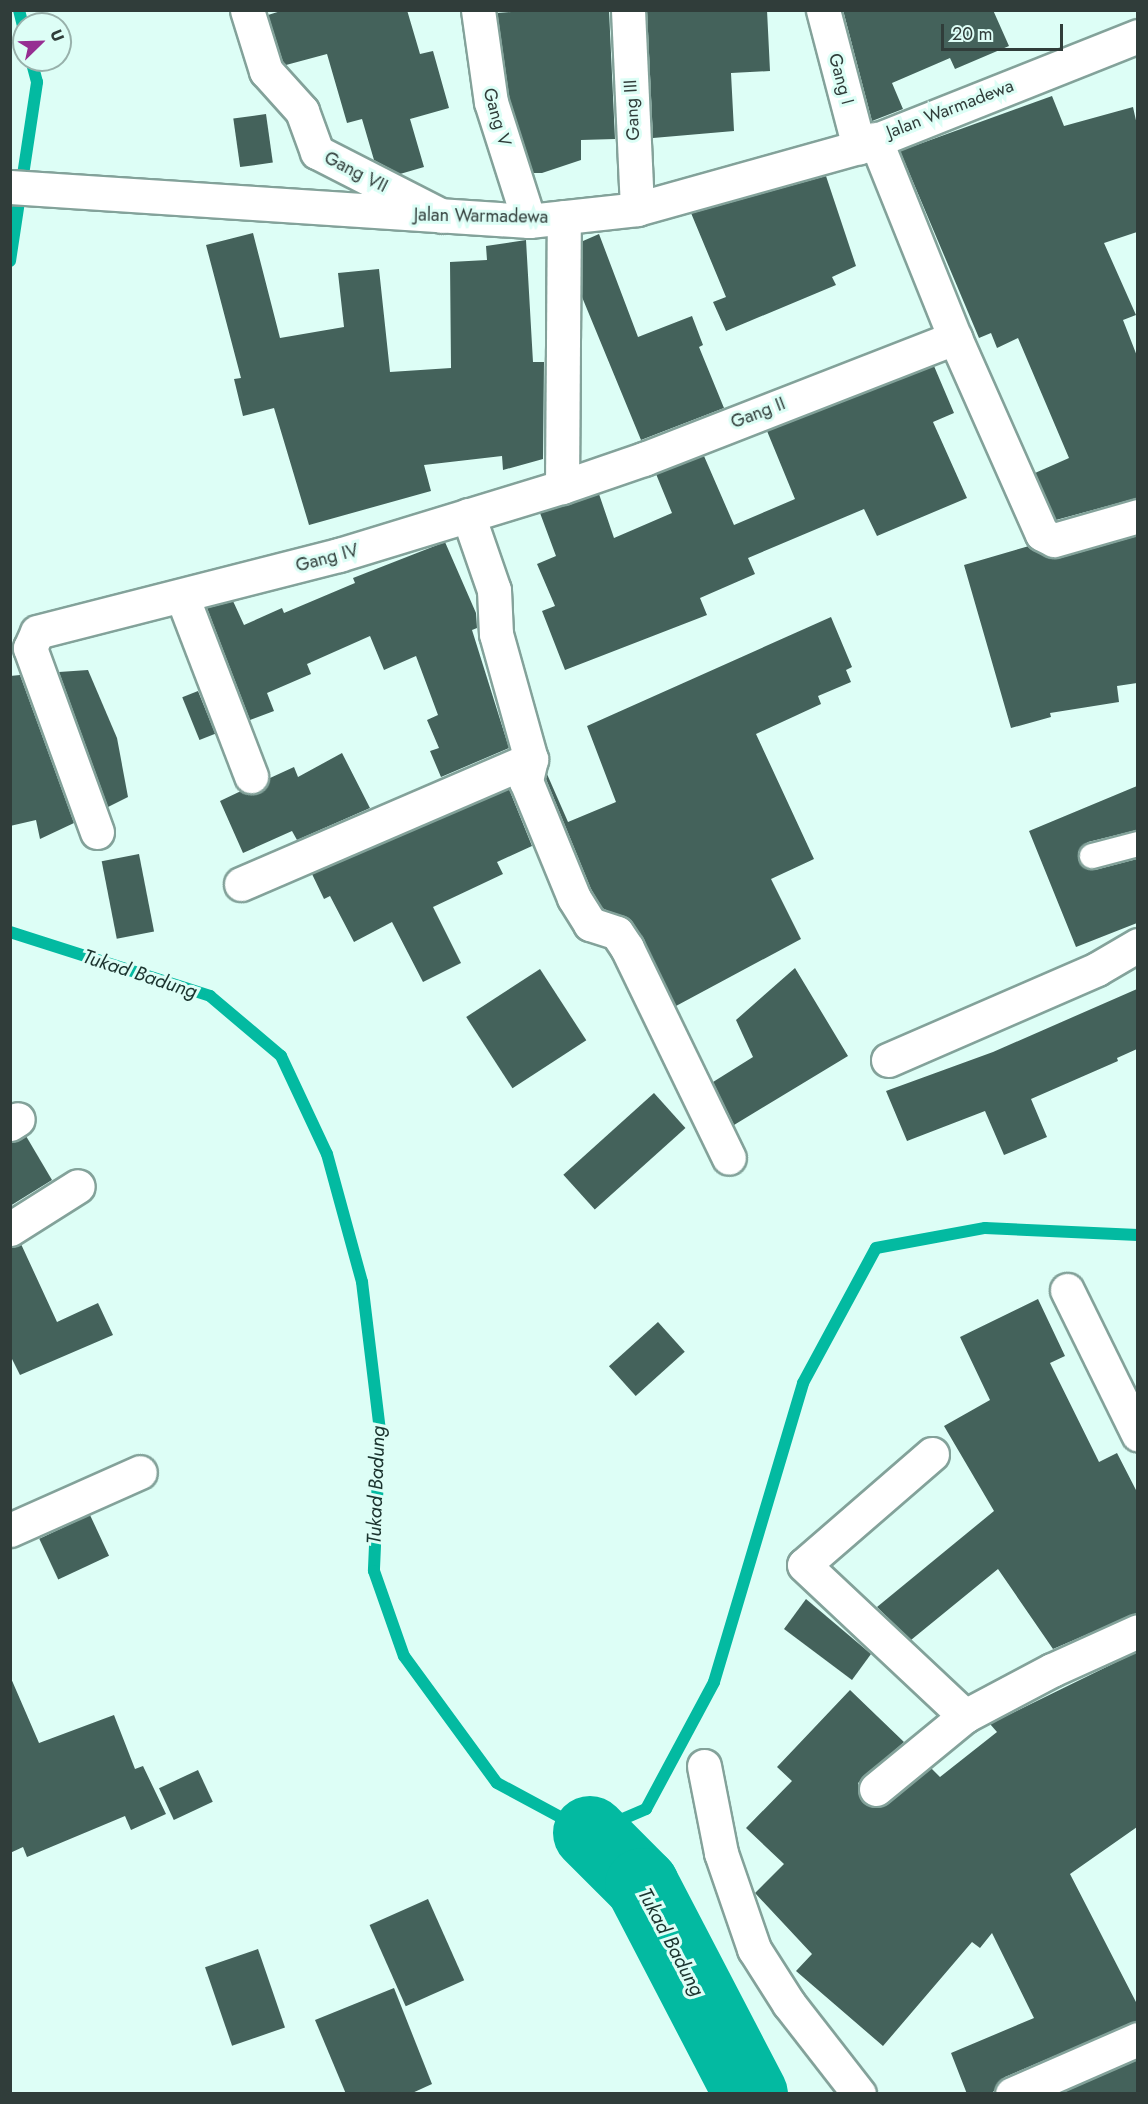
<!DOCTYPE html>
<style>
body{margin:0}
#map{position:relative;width:1148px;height:2104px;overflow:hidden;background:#ddfef6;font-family:Jost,sans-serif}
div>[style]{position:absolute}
.stream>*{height:12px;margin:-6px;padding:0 6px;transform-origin:6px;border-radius:6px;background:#03baa1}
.river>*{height:74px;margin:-37px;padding:0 37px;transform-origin:37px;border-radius:37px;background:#03baa1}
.building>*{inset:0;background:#44625b;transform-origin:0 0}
.roads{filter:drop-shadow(2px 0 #83a29a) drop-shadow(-2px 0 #83a29a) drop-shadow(0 2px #83a29a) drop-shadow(0 -2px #83a29a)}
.lane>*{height:24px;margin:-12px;padding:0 12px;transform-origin:12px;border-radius:12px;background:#fff}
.street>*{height:33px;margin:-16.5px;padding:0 16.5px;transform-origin:16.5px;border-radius:16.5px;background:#fff}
.secondary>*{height:33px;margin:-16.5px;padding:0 16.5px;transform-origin:16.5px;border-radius:16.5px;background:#fff}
span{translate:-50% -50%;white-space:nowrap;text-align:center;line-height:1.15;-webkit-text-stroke:6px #ddfef6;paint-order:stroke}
.street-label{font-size:18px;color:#303d3a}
.water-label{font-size:20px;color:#1b332e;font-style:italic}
.frame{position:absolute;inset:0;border:12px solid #303d3a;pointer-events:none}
.north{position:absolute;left:12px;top:12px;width:60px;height:60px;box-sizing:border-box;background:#ddfef6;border:2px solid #98b1ab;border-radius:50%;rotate:67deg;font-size:16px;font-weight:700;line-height:24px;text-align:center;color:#303d3a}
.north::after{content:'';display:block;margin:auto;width:21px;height:27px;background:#962e92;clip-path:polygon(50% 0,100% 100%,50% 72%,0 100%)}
.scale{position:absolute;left:941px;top:24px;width:122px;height:27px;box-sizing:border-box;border:3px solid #303d3a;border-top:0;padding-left:8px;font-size:18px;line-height:21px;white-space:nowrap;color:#303d3a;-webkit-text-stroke:4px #ddfef6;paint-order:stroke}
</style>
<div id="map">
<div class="stream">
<div style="left:19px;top:10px;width:21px;rotate:76deg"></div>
<div style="left:10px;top:261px;width:181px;rotate:-81.4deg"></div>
<div style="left:37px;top:82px;width:23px;rotate:-105deg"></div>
<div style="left:10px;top:932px;width:210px;rotate:17.7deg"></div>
<div style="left:210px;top:996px;width:93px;rotate:40.2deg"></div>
<div style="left:281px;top:1056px;width:108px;rotate:64.9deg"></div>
<div style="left:327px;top:1154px;width:133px;rotate:74.7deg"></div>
<div style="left:362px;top:1282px;width:150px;rotate:83.1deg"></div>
<div style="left:380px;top:1431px;width:140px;rotate:92.5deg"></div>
<div style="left:374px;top:1571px;width:90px;rotate:70.6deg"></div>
<div style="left:404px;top:1656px;width:157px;rotate:53.8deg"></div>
<div style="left:497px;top:1783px;width:106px;rotate:28.3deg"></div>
<div style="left:590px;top:1833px;width:61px;rotate:-23.2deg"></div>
<div style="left:646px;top:1809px;width:144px;rotate:-61.8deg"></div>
<div style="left:714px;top:1682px;width:312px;rotate:-73.4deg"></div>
<div style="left:803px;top:1383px;width:153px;rotate:-61.6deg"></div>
<div style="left:876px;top:1248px;width:111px;rotate:-10.4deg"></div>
<div style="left:985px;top:1228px;width:153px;rotate:2.6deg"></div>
</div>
<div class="river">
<div style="left:590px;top:1833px;width:74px;rotate:45deg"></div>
<div style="left:642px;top:1885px;width:236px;rotate:62.5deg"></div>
</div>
<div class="building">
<div style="clip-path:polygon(284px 10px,407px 10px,420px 54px,433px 51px,449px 108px,410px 119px,424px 167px,400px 174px,374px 160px,362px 119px,347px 123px,327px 54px,286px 65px,283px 62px,268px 15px)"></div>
<div style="clip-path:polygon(537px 10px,609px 10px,615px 139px,581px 140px,581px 160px,542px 173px,533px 173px,509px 98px,497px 13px)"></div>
<div style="clip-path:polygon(647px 10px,767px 10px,770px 71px,731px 73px,734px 131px,653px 138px)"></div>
<div style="clip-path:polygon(843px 10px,993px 10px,1009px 46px,955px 69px,950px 58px,892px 83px,903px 109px,872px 121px)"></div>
<div style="clip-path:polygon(1052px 96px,1064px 126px,1133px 107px,1137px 125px,1137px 232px,1104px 243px,1136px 315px,1123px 320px,1137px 356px,1137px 498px,1056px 520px,1035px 473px,1069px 458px,1018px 338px,997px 348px,991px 333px,979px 338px,900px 151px)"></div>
<div style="left:266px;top:114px;width:49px;height:33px;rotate:82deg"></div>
<div style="clip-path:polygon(826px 176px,856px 266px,832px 277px,836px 285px,726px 331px,713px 302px,726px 297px,691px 213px)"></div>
<div style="clip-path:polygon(253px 233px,280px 338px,344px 327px,338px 273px,379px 269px,390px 372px,451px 368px,450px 262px,487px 260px,486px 246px,526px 240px,533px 362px,544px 362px,543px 459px,503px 470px,502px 456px,424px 465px,431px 491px,309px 525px,274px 408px,243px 416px,234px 379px,241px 378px,206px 245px)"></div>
<div style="clip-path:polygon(599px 234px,638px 337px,692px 316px,703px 345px,699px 347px,724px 408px,641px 440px,582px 297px,583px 241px)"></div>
<div style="clip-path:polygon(934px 366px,954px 413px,933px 422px,967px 498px,877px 536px,864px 509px,748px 558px,755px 574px,700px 598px,707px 615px,565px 670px,542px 611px,555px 606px,537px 564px,556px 556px,540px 513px,599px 494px,614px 538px,672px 513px,656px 474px,704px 456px,734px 525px,795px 499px,767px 431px)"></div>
<div style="clip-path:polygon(1137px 536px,1137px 683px,1117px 686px,1119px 702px,1050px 713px,1051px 717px,1011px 728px,964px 565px,1029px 546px,1046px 557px,1059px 558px)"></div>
<div style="clip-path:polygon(445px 542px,476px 613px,477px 628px,472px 630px,509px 748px,441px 777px,430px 751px,439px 748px,427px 720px,438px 715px,416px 656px,384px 670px,370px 636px,307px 664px,311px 674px,267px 693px,274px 711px,250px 720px,207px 608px,233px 601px,244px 625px,282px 608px,284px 613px,355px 583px,353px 578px)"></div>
<div style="clip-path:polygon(831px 617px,852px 667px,846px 670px,851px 682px,818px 696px,821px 704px,756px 734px,814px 859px,771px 879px,801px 939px,676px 1006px,633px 923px,602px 908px,591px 889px,546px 779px,547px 774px,568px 822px,616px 802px,587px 726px)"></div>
<div style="clip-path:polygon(88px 670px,117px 738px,128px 797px,108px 807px,59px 672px)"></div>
<div style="clip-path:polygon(20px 675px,74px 823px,40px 839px,36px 820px,10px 826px,10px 676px)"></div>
<div style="left:198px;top:691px;width:46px;height:17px;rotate:68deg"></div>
<div style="clip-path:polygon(342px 753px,370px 808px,297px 840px,292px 831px,243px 853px,220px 801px,241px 791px,257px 794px,270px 778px,294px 767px,298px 777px)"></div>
<div style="clip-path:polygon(1137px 786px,1137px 830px,1088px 842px,1078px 852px,1078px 859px,1082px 866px,1095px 870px,1137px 859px,1137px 923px,1076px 947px,1029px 831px)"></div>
<div style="clip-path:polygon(509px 789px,532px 846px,497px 862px,503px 874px,433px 907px,461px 963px,423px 982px,392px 922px,354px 942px,330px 896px,324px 899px,312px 874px)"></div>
<div style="left:139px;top:854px;width:79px;height:38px;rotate:79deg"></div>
<div style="clip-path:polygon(795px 968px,848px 1056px,734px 1125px,713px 1082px,753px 1057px,736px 1020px)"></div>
<div style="left:540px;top:969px;width:85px;height:88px;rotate:57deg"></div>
<div style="clip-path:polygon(1137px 989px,1137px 1049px,1117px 1058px,1118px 1061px,1031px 1099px,1047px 1137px,1004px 1155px,985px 1111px,907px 1141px,886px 1091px,993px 1052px)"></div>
<div style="left:654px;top:1093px;width:47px;height:122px;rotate:48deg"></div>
<div style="clip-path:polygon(26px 1136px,52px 1180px,10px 1206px,10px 1143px)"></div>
<div style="clip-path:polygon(21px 1244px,57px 1322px,98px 1303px,113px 1335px,20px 1375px,10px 1355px,10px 1248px)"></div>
<div style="clip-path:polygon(1038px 1299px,1065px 1356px,1050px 1363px,1099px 1462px,1117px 1453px,1137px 1492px,1137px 1613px,1053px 1649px,998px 1569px,911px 1640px,877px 1607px,994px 1511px,944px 1426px,990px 1400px,960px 1337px)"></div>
<div style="left:658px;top:1322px;width:40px;height:66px;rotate:48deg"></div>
<div style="left:90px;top:1515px;width:45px;height:56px;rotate:65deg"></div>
<div style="clip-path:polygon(806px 1599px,871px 1654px,852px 1680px,784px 1629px)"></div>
<div style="clip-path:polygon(1137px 1652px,1137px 1827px,1070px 1874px,1137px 2004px,1137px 2021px,1005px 2077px,993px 2092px,967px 2094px,951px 2053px,1034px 2018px,992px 1933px,980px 1948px,972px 1942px,883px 2046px,796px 1971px,812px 1954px,755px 1893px,784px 1864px,746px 1828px,792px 1781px,777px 1767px,850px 1690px,904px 1742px,858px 1783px,862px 1801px,878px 1808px,931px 1768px,940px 1777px,997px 1732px,990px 1724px)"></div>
<div style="clip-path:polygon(10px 1676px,39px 1743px,114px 1715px,135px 1769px,143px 1766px,166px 1814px,131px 1830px,125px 1816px,27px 1857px,23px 1847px,10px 1853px)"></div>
<div style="left:198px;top:1770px;width:35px;height:43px;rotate:65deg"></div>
<div style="left:428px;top:1899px;width:89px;height:64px;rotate:66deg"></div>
<div style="left:258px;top:1949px;width:83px;height:56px;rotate:71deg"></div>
<div style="clip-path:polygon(394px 1988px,432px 2084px,410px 2094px,346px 2094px,315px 2020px)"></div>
<div style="clip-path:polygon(1137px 2060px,1137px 2094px,1060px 2094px)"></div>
</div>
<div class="roads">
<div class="lane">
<div style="left:1092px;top:856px;width:48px;rotate:-14.6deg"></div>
</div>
<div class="street">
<div style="left:247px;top:10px;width:64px;rotate:72.7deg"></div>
<div style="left:266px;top:71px;width:54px;rotate:48deg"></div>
<div style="left:302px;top:111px;width:44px;rotate:69.9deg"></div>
<div style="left:317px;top:152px;width:140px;rotate:27.1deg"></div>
<div style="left:478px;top:10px;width:93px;rotate:82deg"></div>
<div style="left:491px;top:102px;width:125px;rotate:72.3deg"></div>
<div style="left:628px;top:10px;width:199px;rotate:87.4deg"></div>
<div style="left:823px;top:10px;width:142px;rotate:75.3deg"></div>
<div style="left:875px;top:139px;width:214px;rotate:68.1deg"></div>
<div style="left:955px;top:338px;width:214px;rotate:66.1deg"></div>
<div style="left:1042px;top:534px;width:13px;rotate:27deg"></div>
<div style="left:1054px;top:540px;width:87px;rotate:-15.9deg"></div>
<div style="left:562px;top:487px;width:270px;rotate:-89.6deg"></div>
<div style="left:468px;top:515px;width:79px;rotate:70.9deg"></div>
<div style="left:494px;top:590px;width:44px;rotate:87.4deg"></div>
<div style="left:496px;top:634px;width:130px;rotate:74.4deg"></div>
<div style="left:531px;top:759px;width:23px;rotate:103deg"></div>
<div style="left:526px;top:781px;width:126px;rotate:67.7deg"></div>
<div style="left:574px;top:898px;width:31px;rotate:58deg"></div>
<div style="left:590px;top:924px;width:28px;rotate:18deg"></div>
<div style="left:617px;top:933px;width:18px;rotate:56deg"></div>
<div style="left:627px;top:948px;width:233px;rotate:64.1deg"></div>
<div style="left:182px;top:596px;width:193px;rotate:69deg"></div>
<div style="left:97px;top:832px;width:196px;rotate:-110deg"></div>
<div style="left:30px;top:648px;width:17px;rotate:-66deg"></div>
<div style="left:37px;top:632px;width:312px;rotate:-14.3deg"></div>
<div style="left:339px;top:555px;width:233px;rotate:-17deg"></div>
<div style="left:562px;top:487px;width:87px;rotate:-18.9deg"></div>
<div style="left:644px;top:459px;width:334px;rotate:-21.3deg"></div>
<div style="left:241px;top:884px;width:316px;rotate:-23.3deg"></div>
<div style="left:888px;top:1060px;width:228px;rotate:-23.5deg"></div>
<div style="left:1097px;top:969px;width:48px;rotate:-30.3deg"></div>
<div style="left:10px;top:1124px;width:9px;rotate:-32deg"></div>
<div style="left:10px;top:1229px;width:80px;rotate:-32.3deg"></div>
<div style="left:1067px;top:1290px;width:161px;rotate:63.8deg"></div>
<div style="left:932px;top:1454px;width:169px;rotate:139.1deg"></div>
<div style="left:804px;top:1565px;width:221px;rotate:43.2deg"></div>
<div style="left:10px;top:1530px;width:142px;rotate:-24deg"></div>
<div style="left:704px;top:1766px;width:89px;rotate:78.9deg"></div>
<div style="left:721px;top:1853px;width:102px;rotate:71deg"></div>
<div style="left:754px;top:1949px;width:65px;rotate:57.5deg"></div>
<div style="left:789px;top:2004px;width:114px;rotate:52.1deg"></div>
<div style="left:876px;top:1789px;width:115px;rotate:-39.4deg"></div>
<div style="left:965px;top:1716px;width:98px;rotate:-27.9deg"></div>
<div style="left:1052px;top:1670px;width:94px;rotate:-24.4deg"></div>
<div style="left:1012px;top:2094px;width:137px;rotate:-23.6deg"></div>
</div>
<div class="secondary">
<div style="left:10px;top:187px;width:520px;rotate:3.75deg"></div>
<div style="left:529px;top:221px;width:109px;rotate:-6.3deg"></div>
<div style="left:637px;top:209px;width:230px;rotate:-15.6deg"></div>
<div style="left:859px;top:147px;width:300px;rotate:-21.7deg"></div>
</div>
</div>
<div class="street-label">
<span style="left:841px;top:79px;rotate:75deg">Gang I</span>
<span style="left:950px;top:109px;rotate:-21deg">Jalan Warmadewa</span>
<span style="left:632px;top:110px;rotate:-93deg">Gang III</span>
<span style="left:497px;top:117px;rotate:74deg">Gang V</span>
<span style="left:356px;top:172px;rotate:27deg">Gang VII</span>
<span style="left:481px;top:216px;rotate:1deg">Jalan Warmadewa</span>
<span style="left:758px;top:413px;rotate:-21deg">Gang II</span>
<span style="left:327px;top:558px;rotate:-15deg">Gang IV</span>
</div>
<div class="water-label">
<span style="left:140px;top:974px;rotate:18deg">Tukad Badung</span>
<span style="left:376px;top:1485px;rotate:-88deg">Tukad Badung</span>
<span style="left:671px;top:1942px;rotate:62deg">Tukad Badung</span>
</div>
<div class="frame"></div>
<div class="north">U</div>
<div class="scale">20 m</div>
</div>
